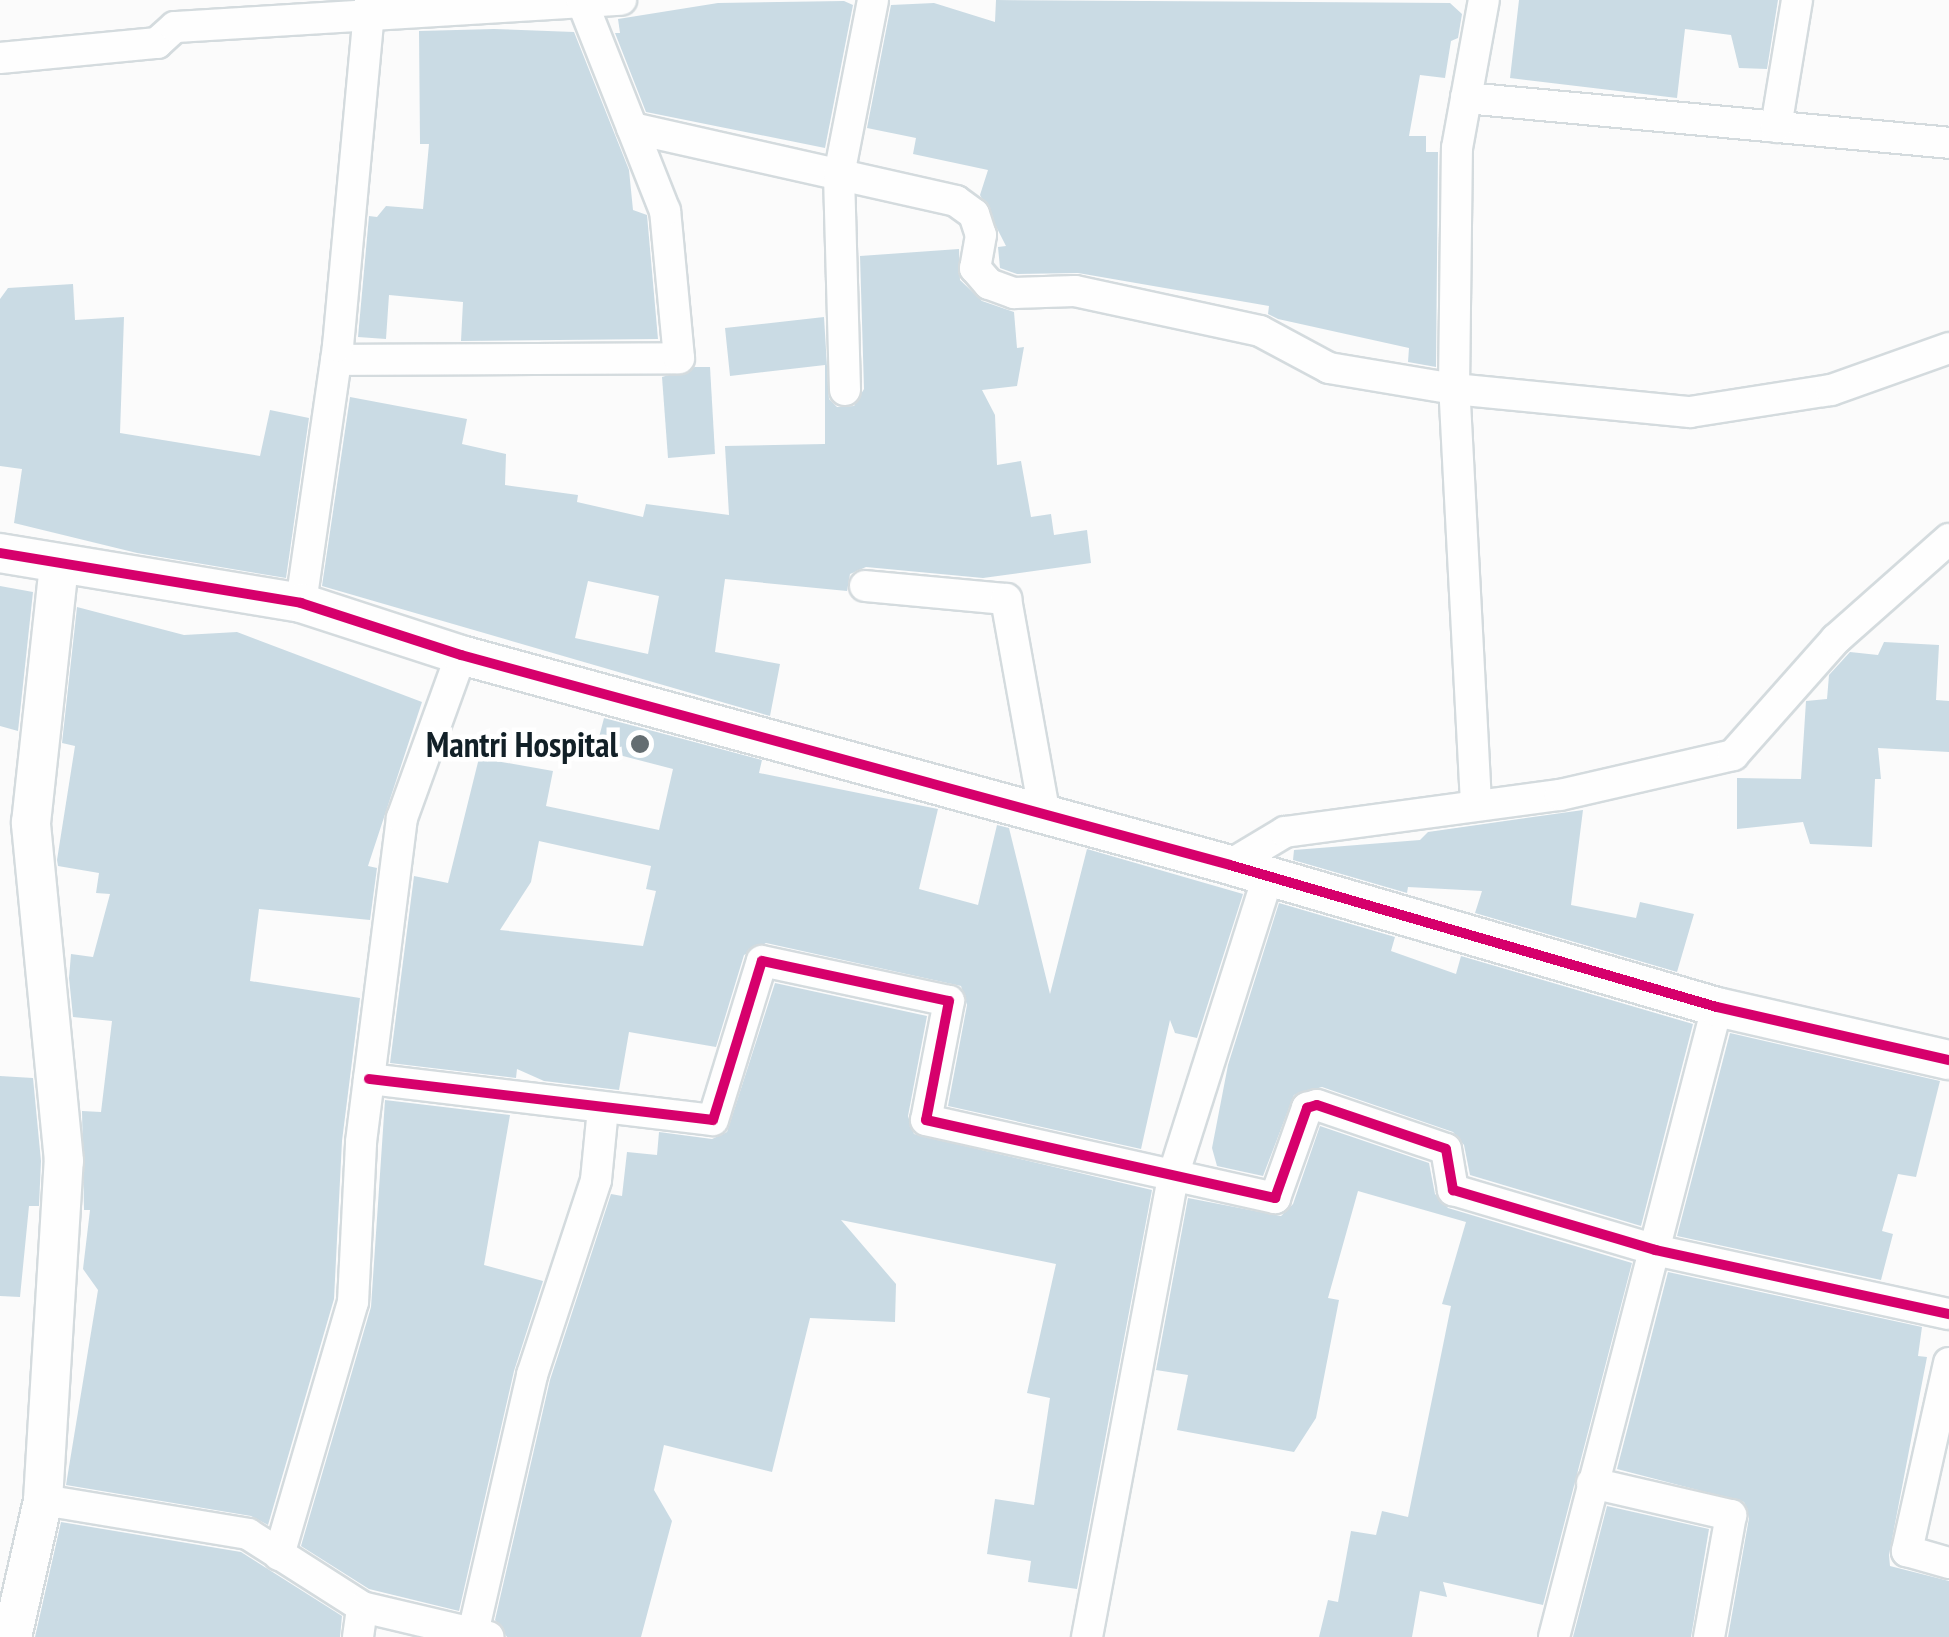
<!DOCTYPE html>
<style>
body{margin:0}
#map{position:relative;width:1949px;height:1637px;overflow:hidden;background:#fbfbfb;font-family:"PT Sans Narrow",sans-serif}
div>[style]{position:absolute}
.building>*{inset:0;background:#cadbe4}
.roads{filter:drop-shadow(2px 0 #d4dbde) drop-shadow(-2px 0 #d4dbde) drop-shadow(0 2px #d4dbde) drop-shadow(0 -2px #d4dbde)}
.minor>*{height:30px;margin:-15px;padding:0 15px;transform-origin:15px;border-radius:15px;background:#fefefe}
.tertiary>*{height:38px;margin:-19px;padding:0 19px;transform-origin:19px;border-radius:19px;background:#fefefe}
.cycleway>*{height:10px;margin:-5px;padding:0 5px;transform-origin:5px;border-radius:5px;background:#d6006c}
.dots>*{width:28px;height:28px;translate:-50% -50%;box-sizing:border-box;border:5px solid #fff;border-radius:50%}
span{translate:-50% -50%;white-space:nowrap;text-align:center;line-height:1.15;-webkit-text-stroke:9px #fff;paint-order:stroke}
.poi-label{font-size:35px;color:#122027;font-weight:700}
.right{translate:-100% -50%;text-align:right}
</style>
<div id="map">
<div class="building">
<div style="clip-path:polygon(996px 0,1450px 3px,1462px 14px,1458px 38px,1451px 41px,1445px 78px,1420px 75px,1409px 136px,1426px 136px,1426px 152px,1438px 152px,1436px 367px,1408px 362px,1409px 348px,1278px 319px,1268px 314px,1269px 306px,1078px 273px,1017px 274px,1000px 268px,998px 247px,1006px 246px,980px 195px,988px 170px,913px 154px,916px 138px,867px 128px,891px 5px,934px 3px,995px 22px)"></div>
<div style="clip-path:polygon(1519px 0,1778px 0,1767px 69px,1739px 68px,1731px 35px,1685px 29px,1677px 98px,1510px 78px)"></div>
<div style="clip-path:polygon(844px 1px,853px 5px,825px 148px,646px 112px,615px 33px,620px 33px,618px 19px,718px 3px)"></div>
<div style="clip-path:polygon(494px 29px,574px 32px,629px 170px,633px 210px,647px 215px,658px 339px,461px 341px,463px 302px,389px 295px,386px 339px,358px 337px,369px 216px,377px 217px,386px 206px,423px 209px,429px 144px,420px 144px,419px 31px)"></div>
<div style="clip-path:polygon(evenodd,959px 249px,960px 280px,982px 301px,1014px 312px,1017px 348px,1024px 347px,1017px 386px,982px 390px,995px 415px,997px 465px,1021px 461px,1031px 517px,1051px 514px,1054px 535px,1087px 530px,1091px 563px,983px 578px,866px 567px,850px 574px,847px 591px,725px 579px,715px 652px,780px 664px,770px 716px,322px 586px,350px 397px,467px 419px,462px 444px,506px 454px,505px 485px,578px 495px,577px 502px,643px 517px,646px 504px,729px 515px,725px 446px,825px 444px,825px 365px,730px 376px,725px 328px,824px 317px,829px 399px,837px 407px,854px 406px,864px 389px,860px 256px,959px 249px,588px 581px,659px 596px,648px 654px,575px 638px,588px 581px)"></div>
<div style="clip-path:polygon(73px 284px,75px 320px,124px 317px,120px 433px,260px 456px,270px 410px,309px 418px,286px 578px,137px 553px,14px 523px,22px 469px,0 466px,0 299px,8px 288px)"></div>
<div style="clip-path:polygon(695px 367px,710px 367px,715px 454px,668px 458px,662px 377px)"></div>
<div style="clip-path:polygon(0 586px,33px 592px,18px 731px,0 726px)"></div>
<div style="clip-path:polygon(77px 607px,184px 635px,237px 632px,422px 702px,368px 866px,377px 868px,370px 920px,259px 909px,250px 981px,360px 998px,342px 1141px,334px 1299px,268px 1525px,251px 1516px,66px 1485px,98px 1290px,83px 1269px,90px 1210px,84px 1210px,82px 1111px,101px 1112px,112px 1021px,73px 1017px,69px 978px,71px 954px,93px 957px,110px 894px,96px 893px,99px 873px,58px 866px,57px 860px,75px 746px,62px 743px)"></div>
<div style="clip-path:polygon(1884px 642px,1939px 645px,1936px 700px,1949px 701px,1949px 752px,1878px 748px,1881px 779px,1875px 779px,1872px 847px,1810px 844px,1803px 822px,1737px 829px,1737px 778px,1801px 779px,1806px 701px,1827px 699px,1829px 675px,1850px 652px,1878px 655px)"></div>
<div style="clip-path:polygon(evenodd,604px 718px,762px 760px,759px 773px,938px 809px,919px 889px,978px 905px,997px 825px,1009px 828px,1050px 994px,1087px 849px,1243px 894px,1197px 1038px,1175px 1033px,1170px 1020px,1141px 1149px,948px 1106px,967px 1005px,961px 986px,766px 943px,744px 955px,716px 1047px,629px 1032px,619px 1090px,544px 1081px,517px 1069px,516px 1078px,390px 1063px,414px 876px,448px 883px,479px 758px,553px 771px,546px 806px,659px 830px,673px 769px,596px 749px,604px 718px,539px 841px,651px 866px,646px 889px,656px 891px,643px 946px,500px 930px,531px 882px,539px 841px)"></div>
<div style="clip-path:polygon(1583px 810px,1571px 905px,1636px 918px,1640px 902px,1694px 914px,1677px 972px,1475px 913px,1482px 891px,1408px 887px,1407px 893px,1293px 860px,1294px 850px,1420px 840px,1428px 832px)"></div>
<div style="clip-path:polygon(1279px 903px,1395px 937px,1391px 951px,1456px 974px,1461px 956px,1693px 1024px,1641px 1226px,1470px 1175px,1464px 1145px,1453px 1132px,1322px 1087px,1294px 1095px,1263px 1176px,1217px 1166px,1212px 1148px,1228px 1065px)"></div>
<div style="clip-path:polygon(775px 983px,927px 1016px,908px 1116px,914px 1134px,1152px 1190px,1077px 1589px,1028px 1582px,1031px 1561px,987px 1554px,995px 1499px,1034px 1505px,1050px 1398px,1027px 1393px,1056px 1264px,841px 1220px,896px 1284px,895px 1322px,810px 1318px,772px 1472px,664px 1445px,654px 1490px,672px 1521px,641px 1637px,507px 1637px,495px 1620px,550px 1380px,611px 1194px,622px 1196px,627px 1152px,657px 1155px,659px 1132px,712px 1139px,727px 1132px)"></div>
<div style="clip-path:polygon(1730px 1033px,1940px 1081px,1916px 1177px,1898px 1174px,1882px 1231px,1893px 1234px,1881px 1280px,1677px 1236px)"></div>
<div style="clip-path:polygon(0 1076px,33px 1078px,41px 1161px,39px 1206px,29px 1206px,20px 1297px,0 1296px)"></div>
<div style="clip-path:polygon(385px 1100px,510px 1115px,484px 1265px,543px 1281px,514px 1371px,459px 1611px,369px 1589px,301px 1546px,371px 1307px)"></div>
<div style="clip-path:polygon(1320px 1126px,1429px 1163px,1435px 1194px,1448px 1208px,1632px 1263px,1543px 1605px,1443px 1582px,1447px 1597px,1420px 1591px,1412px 1637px,1319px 1637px,1328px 1600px,1338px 1602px,1351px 1531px,1376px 1535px,1382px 1511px,1408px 1517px,1451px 1306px,1442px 1304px,1466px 1222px,1358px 1191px,1328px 1298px,1339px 1300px,1316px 1418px,1294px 1452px,1177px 1430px,1188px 1375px,1156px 1370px,1188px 1198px,1281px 1216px,1293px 1204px)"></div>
<div style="clip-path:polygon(1668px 1272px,1922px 1327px,1918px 1356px,1927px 1357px,1889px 1555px,1890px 1566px,1949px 1581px,1949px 1637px,1728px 1637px,1749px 1518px,1744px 1502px,1617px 1469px)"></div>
<div style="clip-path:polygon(1607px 1506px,1709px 1529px,1691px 1637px,1573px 1637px)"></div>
<div style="clip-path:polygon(61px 1522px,241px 1552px,342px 1616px,340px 1637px,35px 1637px)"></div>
</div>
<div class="roads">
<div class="minor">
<div style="left:0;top:58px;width:158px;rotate:-5.5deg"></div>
<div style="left:157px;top:43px;width:24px;rotate:-42deg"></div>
<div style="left:175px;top:27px;width:447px;rotate:-3.5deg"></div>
<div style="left:1466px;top:98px;width:485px;rotate:5.3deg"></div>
<div style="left:1776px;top:127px;width:129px;rotate:-80.6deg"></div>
<div style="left:632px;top:128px;width:332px;rotate:12.7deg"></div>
<div style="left:956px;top:201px;width:22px;rotate:36deg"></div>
<div style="left:974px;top:214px;width:22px;rotate:72deg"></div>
<div style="left:981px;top:235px;width:34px;rotate:100deg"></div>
<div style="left:975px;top:268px;width:21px;rotate:49deg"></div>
<div style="left:989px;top:284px;width:27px;rotate:20deg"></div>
<div style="left:1014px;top:293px;width:61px;rotate:-1.9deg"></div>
<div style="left:1075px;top:291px;width:189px;rotate:12.2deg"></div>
<div style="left:1260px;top:331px;width:78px;rotate:28.2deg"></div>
<div style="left:1329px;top:368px;width:127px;rotate:9.5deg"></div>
<div style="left:1454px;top:389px;width:237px;rotate:5.6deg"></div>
<div style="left:1690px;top:412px;width:143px;rotate:-8.9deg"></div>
<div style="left:1831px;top:390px;width:125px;rotate:-19.6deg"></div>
<div style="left:336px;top:360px;width:343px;rotate:-0.3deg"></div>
<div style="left:679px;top:358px;width:148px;rotate:-95.4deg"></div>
<div style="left:665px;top:211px;width:226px;rotate:-111.6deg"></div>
<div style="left:845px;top:390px;width:215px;rotate:-91.6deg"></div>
<div style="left:839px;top:175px;width:178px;rotate:-79deg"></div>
<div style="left:865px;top:586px;width:142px;rotate:5.3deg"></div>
<div style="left:1006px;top:599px;width:219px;rotate:79.8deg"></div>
<div style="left:301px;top:603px;width:260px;rotate:-81.8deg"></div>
<div style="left:338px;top:346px;width:347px;rotate:-84.7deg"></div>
<div style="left:1476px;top:803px;width:415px;rotate:-93deg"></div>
<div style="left:1454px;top:389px;width:241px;rotate:-89.3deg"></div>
<div style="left:1457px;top:148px;width:150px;rotate:-79.7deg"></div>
<div style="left:1230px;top:865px;width:64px;rotate:-31deg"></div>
<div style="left:1285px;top:832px;width:277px;rotate:-7.7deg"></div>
<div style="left:1560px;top:795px;width:178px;rotate:-13deg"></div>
<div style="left:1733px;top:755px;width:155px;rotate:-48.4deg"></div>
<div style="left:1836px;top:639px;width:151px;rotate:-41.5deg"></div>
<div style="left:369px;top:1079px;width:346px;rotate:6.8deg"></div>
<div style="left:713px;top:1120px;width:166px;rotate:-72.9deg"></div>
<div style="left:762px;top:961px;width:191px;rotate:12.1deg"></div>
<div style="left:949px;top:1001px;width:121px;rotate:100.9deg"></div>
<div style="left:926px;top:1120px;width:358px;rotate:12.6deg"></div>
<div style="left:1275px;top:1198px;width:96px;rotate:-70.4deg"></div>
<div style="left:1307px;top:1108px;width:10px;rotate:-17deg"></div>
<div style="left:1317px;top:1105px;width:136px;rotate:18.8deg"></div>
<div style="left:1446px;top:1149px;width:42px;rotate:80.3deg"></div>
<div style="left:1453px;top:1190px;width:211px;rotate:16.5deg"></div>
<div style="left:1655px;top:1250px;width:301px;rotate:12.3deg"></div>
<div style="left:1949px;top:1363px;width:193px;rotate:102.6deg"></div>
<div style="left:1907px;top:1551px;width:44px;rotate:15.9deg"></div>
<div style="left:1592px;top:1483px;width:143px;rotate:13deg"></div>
<div style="left:1731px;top:1515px;width:124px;rotate:100.2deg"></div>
<div style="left:43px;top:1500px;width:208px;rotate:9.4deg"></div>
<div style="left:248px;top:1534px;width:135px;rotate:32.6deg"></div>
<div style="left:362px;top:1607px;width:130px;rotate:13.3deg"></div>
<div style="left:279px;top:1555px;width:264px;rotate:-73.7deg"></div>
<div style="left:353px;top:1302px;width:160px;rotate:-87.1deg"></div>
<div style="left:361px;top:1142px;width:327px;rotate:-82.8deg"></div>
<div style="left:402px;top:818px;width:173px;rotate:-70.1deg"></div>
<div style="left:473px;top:1633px;width:265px;rotate:-77.1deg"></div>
<div style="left:532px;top:1375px;width:205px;rotate:-71.8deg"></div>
<div style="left:596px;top:1180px;width:71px;rotate:-84.4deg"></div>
<div style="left:358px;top:1637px;width:30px;rotate:-82deg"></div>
<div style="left:1087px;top:1637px;width:472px;rotate:-79.4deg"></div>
<div style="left:1174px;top:1173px;width:311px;rotate:-72.4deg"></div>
<div style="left:1554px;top:1637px;width:651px;rotate:-75.49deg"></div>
</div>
<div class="tertiary">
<div style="left:0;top:553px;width:305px;rotate:9.4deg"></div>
<div style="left:301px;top:603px;width:168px;rotate:18deg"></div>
<div style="left:461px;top:655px;width:797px;rotate:15.27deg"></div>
<div style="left:1230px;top:865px;width:507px;rotate:16.26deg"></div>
<div style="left:1717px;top:1007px;width:238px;rotate:12.9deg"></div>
<div style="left:12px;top:1637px;width:140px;rotate:-77.2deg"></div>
<div style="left:43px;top:1500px;width:340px;rotate:-86.5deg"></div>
<div style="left:64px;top:1161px;width:340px;rotate:-95.6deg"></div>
<div style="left:31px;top:823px;width:261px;rotate:-83.8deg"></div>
</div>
</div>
<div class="cycleway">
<div style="left:0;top:553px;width:305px;rotate:9.4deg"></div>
<div style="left:301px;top:603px;width:168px;rotate:18deg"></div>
<div style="left:461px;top:655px;width:797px;rotate:15.27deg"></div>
<div style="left:1230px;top:865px;width:507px;rotate:16.26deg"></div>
<div style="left:1717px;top:1007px;width:238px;rotate:12.9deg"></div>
<div style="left:369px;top:1079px;width:346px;rotate:6.8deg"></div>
<div style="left:713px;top:1120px;width:166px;rotate:-72.9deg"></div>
<div style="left:762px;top:961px;width:191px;rotate:12.1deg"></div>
<div style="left:949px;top:1001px;width:121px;rotate:100.9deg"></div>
<div style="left:926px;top:1120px;width:358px;rotate:12.6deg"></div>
<div style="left:1275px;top:1198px;width:96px;rotate:-70.4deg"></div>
<div style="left:1307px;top:1108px;width:10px;rotate:-17deg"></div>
<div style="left:1317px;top:1105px;width:136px;rotate:18.8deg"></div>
<div style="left:1446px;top:1149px;width:42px;rotate:80.3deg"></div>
<div style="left:1453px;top:1190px;width:211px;rotate:16.5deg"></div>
<div style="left:1655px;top:1250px;width:301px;rotate:12.3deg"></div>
</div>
<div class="dots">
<div style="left:640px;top:744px;background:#646d71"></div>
</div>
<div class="poi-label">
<span class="right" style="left:618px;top:744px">Mantri Hospital</span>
</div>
</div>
